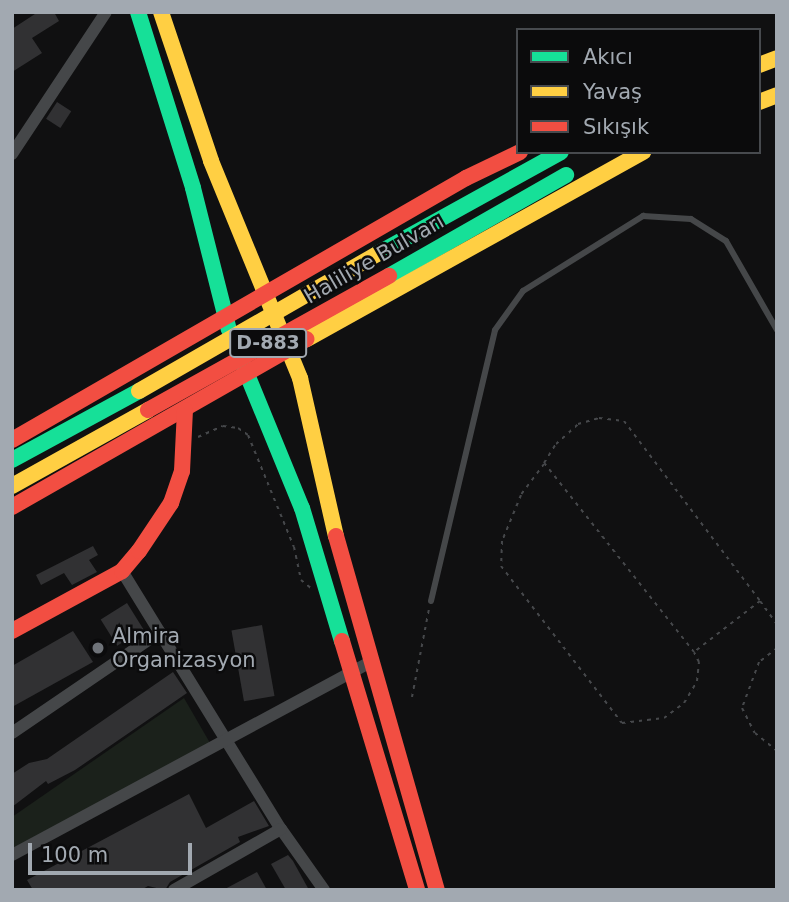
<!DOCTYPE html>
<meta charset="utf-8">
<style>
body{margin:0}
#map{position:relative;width:789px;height:902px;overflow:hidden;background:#101011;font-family:"DejaVu Sans",sans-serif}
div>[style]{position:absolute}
.green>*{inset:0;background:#1b211b}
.building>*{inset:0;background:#313133;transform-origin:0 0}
.path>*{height:2px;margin-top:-1px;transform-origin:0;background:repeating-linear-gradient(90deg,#46484b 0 3.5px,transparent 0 8.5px)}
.lane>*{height:6px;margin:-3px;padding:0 3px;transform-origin:3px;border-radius:3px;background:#454749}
.street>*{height:12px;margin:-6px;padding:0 6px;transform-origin:6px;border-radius:6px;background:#454749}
.fast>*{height:16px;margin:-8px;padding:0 8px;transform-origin:8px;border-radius:8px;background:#16e098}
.slow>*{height:16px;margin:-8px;padding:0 8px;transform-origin:8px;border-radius:8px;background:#ffcf43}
.jam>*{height:16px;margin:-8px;padding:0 8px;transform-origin:8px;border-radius:8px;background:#f24e42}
.slow-bridge>*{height:16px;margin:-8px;padding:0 8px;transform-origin:8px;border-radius:8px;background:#ffcf43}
.jam-bridge>*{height:16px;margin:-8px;padding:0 8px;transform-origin:8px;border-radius:8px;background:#f24e42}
.dots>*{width:19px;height:19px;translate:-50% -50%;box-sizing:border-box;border:4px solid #0b0b0c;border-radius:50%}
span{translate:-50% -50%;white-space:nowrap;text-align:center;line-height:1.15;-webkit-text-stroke:5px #0b0b0c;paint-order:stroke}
.shield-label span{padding:2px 5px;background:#0b0b0c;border:2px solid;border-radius:5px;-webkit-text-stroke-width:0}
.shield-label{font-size:19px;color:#a2a9b1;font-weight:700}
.street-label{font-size:21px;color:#a2a9b1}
.poi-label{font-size:21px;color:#a2a9b1}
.left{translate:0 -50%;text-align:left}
.frame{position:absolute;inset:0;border:14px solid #a2a9b1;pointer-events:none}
.legend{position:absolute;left:516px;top:28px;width:245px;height:126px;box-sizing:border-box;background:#0b0b0c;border:2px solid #474a4e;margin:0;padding:9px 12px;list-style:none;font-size:21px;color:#a2a9b1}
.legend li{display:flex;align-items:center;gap:14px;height:35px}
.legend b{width:35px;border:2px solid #474a4e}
.scale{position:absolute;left:28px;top:843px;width:164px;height:32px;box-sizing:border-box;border:4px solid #a2a9b1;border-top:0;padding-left:9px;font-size:21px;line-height:24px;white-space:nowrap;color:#a2a9b1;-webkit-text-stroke:5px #0b0b0c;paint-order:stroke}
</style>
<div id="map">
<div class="green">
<div style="clip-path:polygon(184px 698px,210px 743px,12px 849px,12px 817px)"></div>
</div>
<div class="building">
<div style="clip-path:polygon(38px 12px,54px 12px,59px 21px,32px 38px,42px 53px,12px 72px,12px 29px)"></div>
<div style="left:57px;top:102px;width:17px;height:20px;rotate:33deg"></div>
<div style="clip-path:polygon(93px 546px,98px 555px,89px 560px,97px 572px,72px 585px,64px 573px,41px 585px,36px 575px)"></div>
<div style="left:127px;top:603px;width:31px;height:31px;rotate:58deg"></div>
<div style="left:262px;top:625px;width:72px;height:31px;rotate:80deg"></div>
<div style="clip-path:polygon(73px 631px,93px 662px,12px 707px,12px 666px)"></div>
<div style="clip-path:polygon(173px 672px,187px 693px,75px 770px,48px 784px,46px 781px,12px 807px,12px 774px,29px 763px,47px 759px)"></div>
<div style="clip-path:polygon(189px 794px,206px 828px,254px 801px,269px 826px,238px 837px,240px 842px,170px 882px,165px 890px,148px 886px,141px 890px,33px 890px,27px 880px)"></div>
<div style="clip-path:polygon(288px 855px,293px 861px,309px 890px,286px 890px,271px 864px)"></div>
<div style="clip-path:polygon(257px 872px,267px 890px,223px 890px)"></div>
</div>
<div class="path">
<div style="left:198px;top:437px;width:27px;rotate:-24deg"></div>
<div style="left:223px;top:426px;width:15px;rotate:8deg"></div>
<div style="left:238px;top:428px;width:12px;rotate:35deg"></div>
<div style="left:248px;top:435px;width:121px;rotate:67.7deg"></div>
<div style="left:294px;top:547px;width:34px;rotate:78deg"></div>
<div style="left:301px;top:580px;width:13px;rotate:39deg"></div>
<div style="left:544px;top:464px;width:39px;rotate:127deg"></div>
<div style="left:521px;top:495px;width:50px;rotate:112.4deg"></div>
<div style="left:502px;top:541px;width:25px;rotate:92deg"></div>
<div style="left:501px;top:566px;width:198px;rotate:52.4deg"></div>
<div style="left:622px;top:723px;width:42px;rotate:-6.8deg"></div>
<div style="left:664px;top:718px;width:25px;rotate:-37deg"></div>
<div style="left:684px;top:703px;width:26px;rotate:-59deg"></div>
<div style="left:697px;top:681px;width:19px;rotate:-84deg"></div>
<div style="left:699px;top:662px;width:11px;rotate:-117deg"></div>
<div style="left:760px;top:601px;width:83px;rotate:142.3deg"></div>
<div style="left:694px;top:652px;width:241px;rotate:-128.4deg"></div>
<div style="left:544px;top:463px;width:22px;rotate:-58deg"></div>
<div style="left:556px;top:444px;width:30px;rotate:-42deg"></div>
<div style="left:578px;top:424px;width:22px;rotate:-16deg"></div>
<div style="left:599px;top:418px;width:25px;rotate:7deg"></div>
<div style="left:624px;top:421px;width:226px;rotate:52.9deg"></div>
<div style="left:760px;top:601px;width:29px;rotate:54deg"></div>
<div style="left:777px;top:648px;width:23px;rotate:142deg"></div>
<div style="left:759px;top:662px;width:49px;rotate:110.3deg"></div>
<div style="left:742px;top:708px;width:28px;rotate:63deg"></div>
<div style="left:755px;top:733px;width:28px;rotate:39deg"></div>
<div style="left:412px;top:697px;width:90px;rotate:-79.1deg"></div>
</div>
<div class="lane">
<div style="left:431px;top:601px;width:278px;rotate:-76.7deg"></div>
<div style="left:495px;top:330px;width:48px;rotate:-54.3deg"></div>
<div style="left:523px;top:291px;width:142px;rotate:-32deg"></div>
<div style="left:643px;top:216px;width:48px;rotate:3.6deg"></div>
<div style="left:691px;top:219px;width:41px;rotate:32.2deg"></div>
<div style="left:726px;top:241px;width:103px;rotate:60.2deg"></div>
</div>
<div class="street">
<div style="left:12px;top:154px;width:170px;rotate:-56.5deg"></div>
<div style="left:122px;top:571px;width:303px;rotate:58.4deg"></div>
<div style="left:281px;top:829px;width:75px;rotate:54.8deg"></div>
<div style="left:12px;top:733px;width:179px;rotate:-34.3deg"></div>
<div style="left:12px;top:855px;width:409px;rotate:-28.3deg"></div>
<div style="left:174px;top:890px;width:123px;rotate:-29.7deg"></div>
</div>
<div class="fast">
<div style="left:138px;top:12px;width:184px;rotate:72.6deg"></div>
<div style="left:193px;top:188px;width:146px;rotate:75.8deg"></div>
<div style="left:377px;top:254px;width:210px;rotate:-29deg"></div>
<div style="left:389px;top:276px;width:204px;rotate:-29.7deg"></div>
<div style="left:242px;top:362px;width:158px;rotate:67.7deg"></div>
<div style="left:302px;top:508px;width:139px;rotate:73.3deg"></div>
<div style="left:12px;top:460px;width:145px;rotate:-28.5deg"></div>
</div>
<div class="slow">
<div style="left:161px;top:12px;width:157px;rotate:71.4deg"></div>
<div style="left:211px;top:161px;width:235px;rotate:67.7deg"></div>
<div style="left:300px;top:378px;width:162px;rotate:77.2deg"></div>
<div style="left:759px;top:65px;width:19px;rotate:-21deg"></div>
<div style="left:759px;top:102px;width:19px;rotate:-21deg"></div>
<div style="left:307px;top:339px;width:385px;rotate:-29.1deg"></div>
<div style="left:12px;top:486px;width:156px;rotate:-29.2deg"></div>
</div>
<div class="jam">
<div style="left:12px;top:440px;width:524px;rotate:-29.99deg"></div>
<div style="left:466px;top:178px;width:60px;rotate:-25.7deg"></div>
<div style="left:12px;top:507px;width:339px;rotate:-29.7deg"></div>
<div style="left:336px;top:536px;width:368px;rotate:74.1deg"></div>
<div style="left:12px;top:631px;width:125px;rotate:-28.6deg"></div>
<div style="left:122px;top:571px;width:26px;rotate:-50deg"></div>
<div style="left:139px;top:551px;width:58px;rotate:-56.3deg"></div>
<div style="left:171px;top:503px;width:34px;rotate:-71deg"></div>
<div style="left:182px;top:471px;width:61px;rotate:-87.2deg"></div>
<div style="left:342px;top:641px;width:260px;rotate:73.2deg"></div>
</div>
<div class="slow-bridge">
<div style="left:139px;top:391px;width:275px;rotate:-29.9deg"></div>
</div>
<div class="jam-bridge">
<div style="left:148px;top:410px;width:276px;rotate:-29.1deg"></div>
</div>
<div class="dots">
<div style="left:98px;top:648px;background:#6f7379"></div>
</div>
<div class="shield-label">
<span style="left:268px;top:343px">D-883</span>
</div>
<div class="street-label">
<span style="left:374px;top:259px;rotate:-30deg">Haliliye Bulvarı</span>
</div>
<div class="poi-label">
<span class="left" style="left:112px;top:648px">Almira<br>Organizasyon</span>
</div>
<div class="frame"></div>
<ul class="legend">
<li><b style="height:9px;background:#16e098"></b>Akıcı</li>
<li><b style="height:9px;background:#ffcf43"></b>Yavaş</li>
<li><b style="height:9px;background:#f24e42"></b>Sıkışık</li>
</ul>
<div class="scale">100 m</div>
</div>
